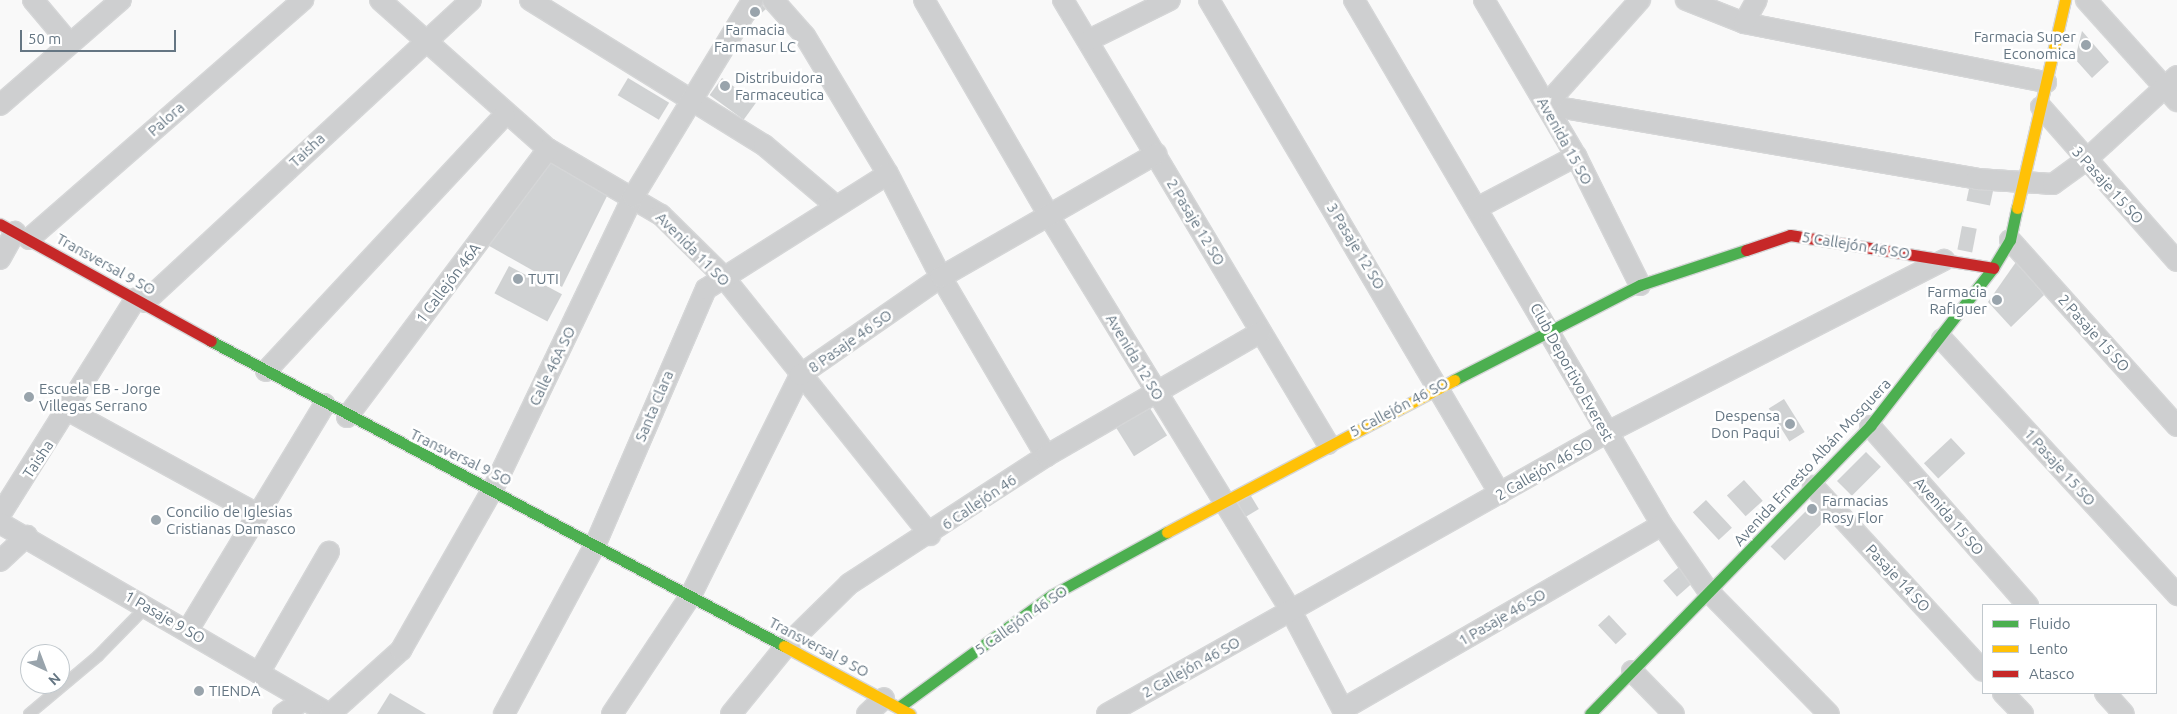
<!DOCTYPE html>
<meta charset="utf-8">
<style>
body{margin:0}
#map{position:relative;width:2177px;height:714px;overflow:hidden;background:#f9f9f9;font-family:Ubuntu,sans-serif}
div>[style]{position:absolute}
.building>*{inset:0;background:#d0d2d3;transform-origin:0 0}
.roads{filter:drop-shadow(1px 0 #d5d6d7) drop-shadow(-1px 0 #d5d6d7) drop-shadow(0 1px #d5d6d7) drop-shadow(0 -1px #d5d6d7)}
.lane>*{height:10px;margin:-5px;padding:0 5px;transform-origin:5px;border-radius:5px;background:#cecfd0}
.street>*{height:20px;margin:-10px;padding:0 10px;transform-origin:10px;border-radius:10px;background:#cecfd0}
.fast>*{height:11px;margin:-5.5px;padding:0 5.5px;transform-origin:5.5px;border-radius:5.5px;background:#4caf50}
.slow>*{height:11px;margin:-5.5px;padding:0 5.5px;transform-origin:5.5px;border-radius:5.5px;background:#ffc107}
.jam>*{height:11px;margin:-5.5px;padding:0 5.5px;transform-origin:5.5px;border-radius:5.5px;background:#c62828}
.dots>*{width:14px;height:14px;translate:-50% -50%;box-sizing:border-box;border:2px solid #fff;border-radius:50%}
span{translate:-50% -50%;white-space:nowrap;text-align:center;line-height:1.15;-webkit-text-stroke:5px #fff;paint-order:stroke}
.poi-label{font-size:15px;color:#657683}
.right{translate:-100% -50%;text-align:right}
.left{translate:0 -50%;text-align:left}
.street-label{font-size:15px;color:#657683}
.legend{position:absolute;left:1982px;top:604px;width:175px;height:90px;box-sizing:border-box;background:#fff;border:1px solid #c1c8cd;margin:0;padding:6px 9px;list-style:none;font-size:15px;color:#657683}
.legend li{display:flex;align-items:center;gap:10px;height:25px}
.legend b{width:25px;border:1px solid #c1c8cd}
.north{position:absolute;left:20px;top:644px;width:50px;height:50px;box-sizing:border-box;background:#fff;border:1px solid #c1c8cd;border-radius:50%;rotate:137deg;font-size:14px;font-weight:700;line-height:20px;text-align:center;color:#657683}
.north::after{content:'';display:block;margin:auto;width:18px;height:22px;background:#99a4ac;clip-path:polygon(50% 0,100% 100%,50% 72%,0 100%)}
.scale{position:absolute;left:20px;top:30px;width:156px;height:22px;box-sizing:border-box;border:2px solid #657683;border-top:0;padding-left:6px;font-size:15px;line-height:18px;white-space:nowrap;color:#657683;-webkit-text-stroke:4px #fff;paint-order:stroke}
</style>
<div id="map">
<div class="building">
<div style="left:758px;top:0;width:12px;height:21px;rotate:48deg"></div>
<div style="clip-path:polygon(2082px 31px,2109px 62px,2092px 78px,2075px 59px)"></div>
<div style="left:628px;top:78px;width:48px;height:20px;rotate:31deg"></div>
<div style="left:722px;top:78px;width:42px;height:21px;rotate:36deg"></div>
<div style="clip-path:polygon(549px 154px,610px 190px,562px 287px,484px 243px)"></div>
<div style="left:1970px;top:184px;width:24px;height:17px;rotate:12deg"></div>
<div style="left:1962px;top:226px;width:15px;height:24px;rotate:11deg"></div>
<div style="clip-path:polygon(2016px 262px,2044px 295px,2011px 327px,1988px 302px)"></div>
<div style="left:509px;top:266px;width:60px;height:31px;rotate:28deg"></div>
<div style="left:1784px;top:399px;width:39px;height:18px;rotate:58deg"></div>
<div style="left:1148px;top:405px;width:36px;height:39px;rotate:58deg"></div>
<div style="left:1951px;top:438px;width:21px;height:37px;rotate:47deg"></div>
<div style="left:1866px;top:452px;width:21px;height:41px;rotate:45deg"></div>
<div style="left:1744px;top:480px;width:28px;height:23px;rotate:48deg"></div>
<div style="left:1248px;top:491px;width:21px;height:18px;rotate:59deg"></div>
<div style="left:1706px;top:500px;width:38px;height:18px;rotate:47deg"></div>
<div style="left:1813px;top:504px;width:20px;height:60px;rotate:45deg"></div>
<div style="left:1679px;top:567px;width:21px;height:21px;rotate:49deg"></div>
<div style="left:1609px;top:615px;width:26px;height:15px;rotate:47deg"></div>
<div style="clip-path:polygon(390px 693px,426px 714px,377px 714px)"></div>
</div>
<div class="roads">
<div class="lane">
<div style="left:29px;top:714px;width:90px;rotate:-40deg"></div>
<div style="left:98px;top:656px;width:70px;rotate:-45.6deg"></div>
</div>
<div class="street">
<div style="left:33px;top:0;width:57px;rotate:49.9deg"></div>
<div style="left:380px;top:0;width:225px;rotate:41.6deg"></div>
<div style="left:548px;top:149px;width:131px;rotate:30.3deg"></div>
<div style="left:661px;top:215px;width:86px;rotate:44.5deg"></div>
<div style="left:722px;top:275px;width:333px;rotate:51.3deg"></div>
<div style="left:530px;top:0;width:275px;rotate:31.8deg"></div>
<div style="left:764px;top:145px;width:93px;rotate:40.2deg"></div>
<div style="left:773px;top:0;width:48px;rotate:48.4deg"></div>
<div style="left:805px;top:36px;width:161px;rotate:59deg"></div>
<div style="left:888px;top:174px;width:116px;rotate:62.8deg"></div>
<div style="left:941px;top:277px;width:208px;rotate:59.6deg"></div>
<div style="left:924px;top:0;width:250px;rotate:59.9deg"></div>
<div style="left:1049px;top:216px;width:463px;rotate:58.5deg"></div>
<div style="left:1291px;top:611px;width:116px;rotate:62.3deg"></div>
<div style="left:1063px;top:0;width:517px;rotate:59.17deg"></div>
<div style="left:1209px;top:0;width:573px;rotate:59.5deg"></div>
<div style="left:1354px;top:0;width:609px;rotate:59.6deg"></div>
<div style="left:1662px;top:525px;width:82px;rotate:55deg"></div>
<div style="left:1709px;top:592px;width:171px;rotate:45.5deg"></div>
<div style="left:1484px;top:0;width:181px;rotate:59.5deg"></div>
<div style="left:1576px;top:156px;width:144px;rotate:63.6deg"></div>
<div style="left:1686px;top:0;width:62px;rotate:21.6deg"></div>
<div style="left:1744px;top:23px;width:308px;rotate:11.1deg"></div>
<div style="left:2086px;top:0;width:136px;rotate:48deg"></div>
<div style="left:1744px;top:23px;width:26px;rotate:-61deg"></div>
<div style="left:1089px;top:40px;width:90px;rotate:-26.3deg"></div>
<div style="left:0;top:105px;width:160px;rotate:-41deg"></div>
<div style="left:1546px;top:105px;width:437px;rotate:9.7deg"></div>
<div style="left:1977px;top:179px;width:76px;rotate:3.8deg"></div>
<div style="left:2053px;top:184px;width:41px;rotate:-36deg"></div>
<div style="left:2086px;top:160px;width:124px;rotate:-42.7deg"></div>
<div style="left:1546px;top:105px;width:141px;rotate:-48.2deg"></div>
<div style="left:2041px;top:107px;width:205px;rotate:48.6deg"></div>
<div style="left:1477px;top:208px;width:112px;rotate:-27.7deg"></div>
<div style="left:29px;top:239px;width:364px;rotate:-41.1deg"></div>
<div style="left:2010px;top:240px;width:250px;rotate:48.1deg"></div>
<div style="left:0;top:259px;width:31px;rotate:-61deg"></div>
<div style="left:145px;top:302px;width:444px;rotate:-42.8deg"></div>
<div style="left:1942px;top:339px;width:348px;rotate:47.4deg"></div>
<div style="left:266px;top:371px;width:350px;rotate:-47deg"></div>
<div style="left:69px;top:411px;width:212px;rotate:28.7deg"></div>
<div style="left:347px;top:417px;width:335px;rotate:-53.1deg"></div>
<div style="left:1870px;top:426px;width:239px;rotate:48.6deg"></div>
<div style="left:1813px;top:486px;width:251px;rotate:47.4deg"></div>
<div style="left:0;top:515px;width:256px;rotate:-57.9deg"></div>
<div style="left:0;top:523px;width:380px;rotate:30.1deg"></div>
<div style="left:0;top:561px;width:37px;rotate:-43deg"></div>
<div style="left:188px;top:630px;width:264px;rotate:-58.8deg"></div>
<div style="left:1632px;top:671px;width:60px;rotate:45.7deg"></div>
<div style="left:259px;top:673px;width:140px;rotate:-60deg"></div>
<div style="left:2003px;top:693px;width:29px;rotate:46deg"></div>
<div style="left:2105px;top:693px;width:28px;rotate:48deg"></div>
<div style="left:1343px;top:709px;width:368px;rotate:-30deg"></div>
<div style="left:283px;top:714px;width:25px;rotate:-34deg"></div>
<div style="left:330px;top:714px;width:96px;rotate:-42deg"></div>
<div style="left:401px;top:650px;width:185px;rotate:-60.3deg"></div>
<div style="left:493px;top:489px;width:324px;rotate:-64.4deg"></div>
<div style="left:633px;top:197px;width:231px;rotate:-58.7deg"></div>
<div style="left:504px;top:714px;width:194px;rotate:-61.7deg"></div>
<div style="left:596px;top:543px;width:277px;rotate:-66.6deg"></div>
<div style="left:706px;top:289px;width:215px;rotate:-32.3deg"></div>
<div style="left:612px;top:714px;width:143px;rotate:-56.4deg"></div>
<div style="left:691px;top:595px;width:246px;rotate:-63.6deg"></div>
<div style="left:800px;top:375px;width:172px;rotate:-34.8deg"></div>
<div style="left:941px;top:277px;width:248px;rotate:-29.8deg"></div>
<div style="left:731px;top:714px;width:87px;rotate:-51deg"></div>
<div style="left:786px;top:646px;width:88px;rotate:-44.5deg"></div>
<div style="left:849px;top:584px;width:235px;rotate:-33deg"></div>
<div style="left:1046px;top:456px;width:248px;rotate:-30deg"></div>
<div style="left:867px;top:714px;width:23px;rotate:-43deg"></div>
<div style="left:1107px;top:714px;width:573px;rotate:-29.39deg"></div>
<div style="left:1606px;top:433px;width:380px;rotate:-27.1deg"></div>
</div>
<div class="fast">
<div style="left:211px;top:341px;width:649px;rotate:28.03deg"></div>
<div style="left:1454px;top:380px;width:209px;rotate:-27.1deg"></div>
<div style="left:1640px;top:285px;width:112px;rotate:-18.3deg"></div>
<div style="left:899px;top:707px;width:190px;rotate:-36.2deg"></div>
<div style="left:1052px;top:595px;width:131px;rotate:-28.7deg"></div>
<div style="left:1590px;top:714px;width:402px;rotate:-45.8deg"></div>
<div style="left:1870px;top:426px;width:200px;rotate:-52.1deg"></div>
<div style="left:1993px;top:268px;width:33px;rotate:-59deg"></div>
<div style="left:2010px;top:240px;width:33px;rotate:-78deg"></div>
</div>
<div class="slow">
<div style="left:2017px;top:208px;width:213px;rotate:-77deg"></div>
<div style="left:1167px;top:532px;width:325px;rotate:-27.9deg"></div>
<div style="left:784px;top:646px;width:143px;rotate:28.4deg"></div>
</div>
<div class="jam">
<div style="left:0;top:224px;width:241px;rotate:29deg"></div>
<div style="left:1746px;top:250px;width:46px;rotate:-18.8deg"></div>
<div style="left:1790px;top:235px;width:206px;rotate:9.2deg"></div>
</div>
</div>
<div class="dots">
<div style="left:755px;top:12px;background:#99a4ac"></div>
<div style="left:2086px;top:45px;background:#99a4ac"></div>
<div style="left:725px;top:86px;background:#99a4ac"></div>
<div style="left:518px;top:279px;background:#99a4ac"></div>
<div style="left:1997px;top:300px;background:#99a4ac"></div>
<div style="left:29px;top:397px;background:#99a4ac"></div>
<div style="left:1790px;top:424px;background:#99a4ac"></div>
<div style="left:1812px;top:509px;background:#99a4ac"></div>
<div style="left:156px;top:520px;background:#99a4ac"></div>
<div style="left:199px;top:691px;background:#99a4ac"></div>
</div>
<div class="poi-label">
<span style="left:755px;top:38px">Farmacia<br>Farmasur LC</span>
<span class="right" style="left:2076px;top:45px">Farmacia Super<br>Economica</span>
<span class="left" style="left:735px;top:86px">Distribuidora<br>Farmaceutica</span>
<span class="left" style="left:528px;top:279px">TUTI</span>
<span class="right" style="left:1987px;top:300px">Farmacia<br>Rafiguer</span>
<span class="left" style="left:39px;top:397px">Escuela EB - Jorge<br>Villegas Serrano</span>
<span class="right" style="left:1780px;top:424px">Despensa<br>Don Paqui</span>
<span class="left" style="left:1822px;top:509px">Farmacias<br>Rosy Flor</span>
<span class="left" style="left:166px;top:520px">Concilio de Iglesias<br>Cristianas Damasco</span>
<span class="left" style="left:209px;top:691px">TIENDA</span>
</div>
<div class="street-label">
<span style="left:166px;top:119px;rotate:-41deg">Palora</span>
<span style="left:1565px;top:141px;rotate:61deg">Avenida 15 SO</span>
<span style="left:307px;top:150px;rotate:-43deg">Taisha</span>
<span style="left:2108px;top:185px;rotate:48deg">3 Pasaje 15 SO</span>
<span style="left:1196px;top:222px;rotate:59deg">2 Pasaje 12 SO</span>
<span style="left:1856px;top:245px;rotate:9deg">5 Callejón 46 SO</span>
<span style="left:1356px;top:246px;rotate:59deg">3 Pasaje 12 SO</span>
<span style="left:693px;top:249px;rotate:45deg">Avenida 11 SO</span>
<span style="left:106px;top:264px;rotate:29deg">Transversal 9 SO</span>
<span style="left:448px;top:283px;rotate:-53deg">1 Callejón 46A</span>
<span style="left:2094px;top:333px;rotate:48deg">2 Pasaje 15 SO</span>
<span style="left:850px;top:341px;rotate:-35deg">8 Pasaje 46 SO</span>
<span style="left:1135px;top:357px;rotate:59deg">Avenida 12 SO</span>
<span style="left:552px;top:366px;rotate:-64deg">Calle 46A SO</span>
<span style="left:1572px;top:372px;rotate:61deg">Club Deportivo Everest</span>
<span style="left:654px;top:406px;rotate:-67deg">Santa Clara</span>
<span style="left:1399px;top:407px;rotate:-28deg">5 Callejón 46 SO</span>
<span style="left:461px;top:457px;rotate:26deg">Transversal 9 SO</span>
<span style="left:38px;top:459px;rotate:-56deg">Taisha</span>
<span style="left:1812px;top:462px;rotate:-47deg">Avenida Ernesto Albán Mosquera</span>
<span style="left:2060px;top:467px;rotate:48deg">1 Pasaje 15 SO</span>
<span style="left:1544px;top:469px;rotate:-30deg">2 Callejón 46 SO</span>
<span style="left:979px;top:502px;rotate:-34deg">6 Callejón 46</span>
<span style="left:1949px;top:516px;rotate:49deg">Avenida 15 SO</span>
<span style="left:1898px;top:578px;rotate:47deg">Pasaje 14 SO</span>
<span style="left:165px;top:617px;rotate:30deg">1 Pasaje 9 SO</span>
<span style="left:1502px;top:617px;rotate:-30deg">1 Pasaje 46 SO</span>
<span style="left:1021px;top:620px;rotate:-35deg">5 Callejón 46 SO</span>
<span style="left:819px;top:647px;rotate:28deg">Transversal 9 SO</span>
<span style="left:1191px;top:667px;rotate:-29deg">2 Callejón 46 SO</span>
</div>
<ul class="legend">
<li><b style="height:6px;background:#4caf50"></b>Fluido</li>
<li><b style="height:6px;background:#ffc107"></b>Lento</li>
<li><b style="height:6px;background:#c62828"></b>Atasco</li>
</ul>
<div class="north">N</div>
<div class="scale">50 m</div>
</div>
